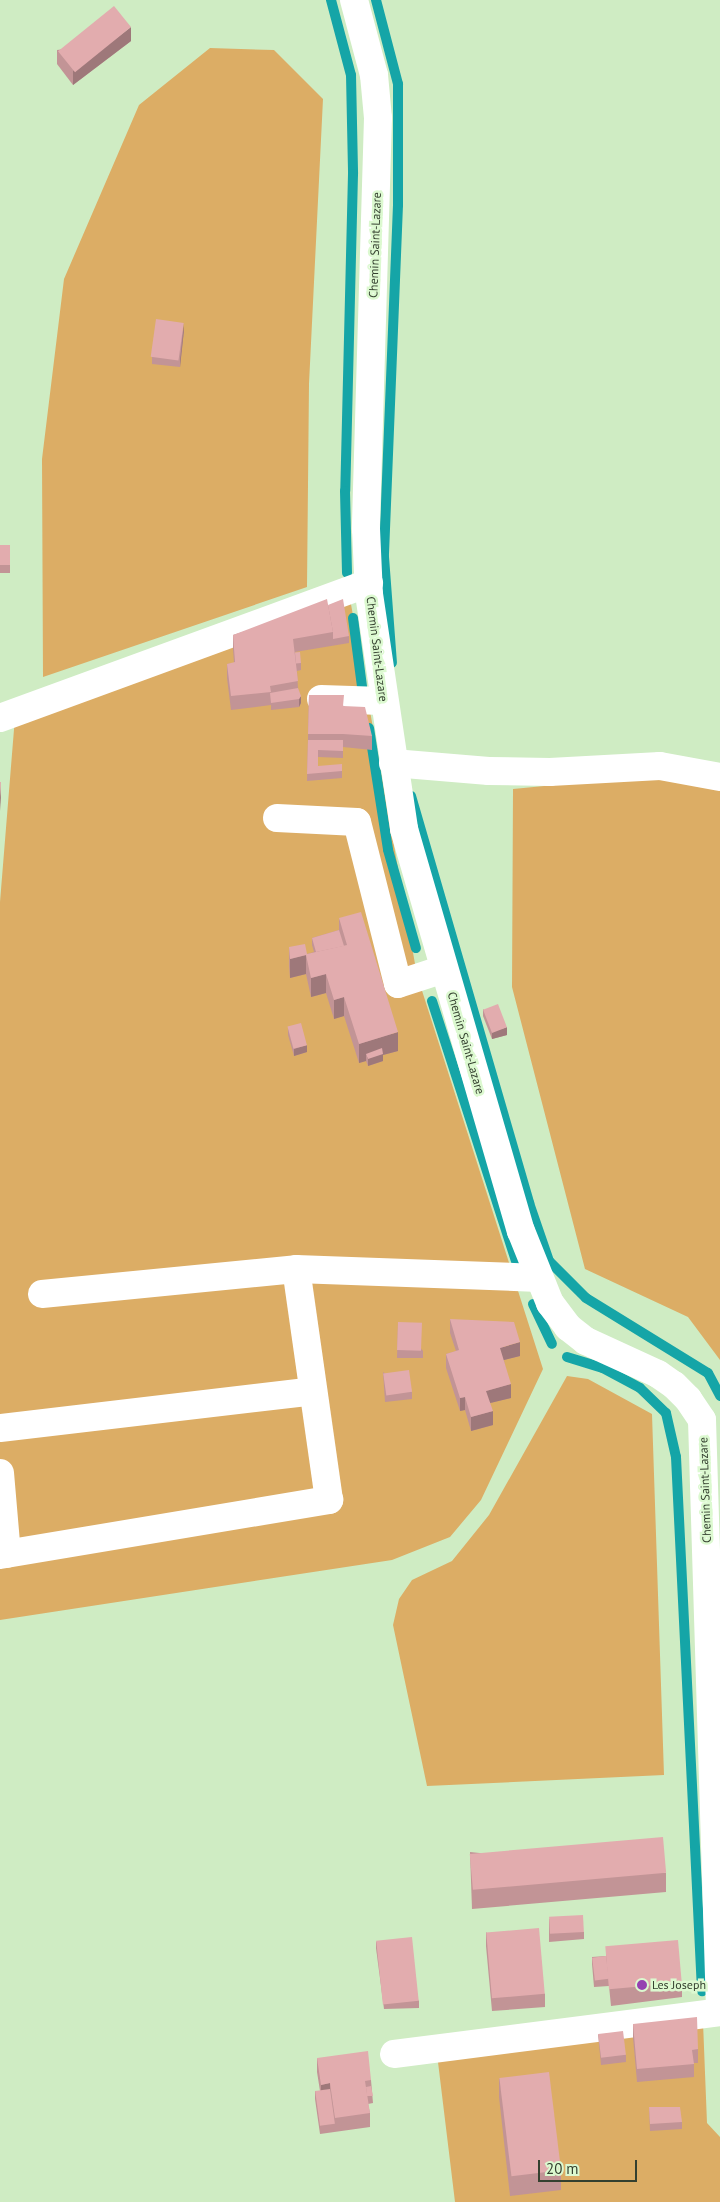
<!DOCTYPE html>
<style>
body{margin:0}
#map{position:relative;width:720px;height:2202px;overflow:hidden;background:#cfecc3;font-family:"PT Sans",sans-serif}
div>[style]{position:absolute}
.green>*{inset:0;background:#dcad65}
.stream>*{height:10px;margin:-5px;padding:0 5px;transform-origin:5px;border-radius:5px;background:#15a5a7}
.minor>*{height:28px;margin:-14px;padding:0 14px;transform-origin:14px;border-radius:14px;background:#fff}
.wall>*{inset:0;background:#c29496;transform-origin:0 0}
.shaded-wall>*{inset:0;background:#9e787a}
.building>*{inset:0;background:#e2acae;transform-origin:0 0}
.dots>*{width:14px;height:14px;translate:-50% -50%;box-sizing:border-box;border:2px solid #dcf9d0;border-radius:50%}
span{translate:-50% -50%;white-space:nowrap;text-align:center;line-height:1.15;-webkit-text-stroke:5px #dcf9d0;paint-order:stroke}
.street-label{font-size:12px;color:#34402f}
.poi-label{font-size:12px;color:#34402f}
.left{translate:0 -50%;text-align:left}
.scale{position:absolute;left:538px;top:2160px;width:99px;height:22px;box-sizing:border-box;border:2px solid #34402f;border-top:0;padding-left:6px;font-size:15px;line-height:18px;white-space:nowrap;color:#34402f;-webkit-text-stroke:4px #dcf9d0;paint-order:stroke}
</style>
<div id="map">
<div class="green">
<div style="clip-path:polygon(210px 48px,274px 50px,323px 99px,309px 384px,307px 587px,43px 677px,42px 459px,64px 279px,139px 105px)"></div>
<div style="clip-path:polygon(349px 593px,417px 975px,543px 1369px,481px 1500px,450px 1537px,392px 1560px,0 1620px,0 902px,15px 717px)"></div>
<div style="clip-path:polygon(648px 776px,720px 786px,720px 1360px,688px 1317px,585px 1269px,512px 987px,513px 789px)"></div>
<div style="clip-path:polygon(567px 1376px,588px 1379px,652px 1414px,664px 1775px,427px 1786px,393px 1625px,399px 1599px,412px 1580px,452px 1561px,489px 1515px)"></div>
<div style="clip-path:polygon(703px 2022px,707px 2123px,720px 2137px,720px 2202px,455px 2202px,437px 2054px)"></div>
</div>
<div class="stream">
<div style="left:331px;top:0;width:78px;rotate:75.1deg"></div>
<div style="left:351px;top:75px;width:99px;rotate:88.8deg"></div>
<div style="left:353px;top:174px;width:317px;rotate:91.4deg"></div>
<div style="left:345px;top:491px;width:82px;rotate:88.6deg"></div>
<div style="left:376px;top:0;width:87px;rotate:75.3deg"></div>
<div style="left:398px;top:84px;width:121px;rotate:90deg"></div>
<div style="left:398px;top:205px;width:352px;rotate:92.3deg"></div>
<div style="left:384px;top:557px;width:106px;rotate:85.7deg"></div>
<div style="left:353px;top:618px;width:77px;rotate:82.5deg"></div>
<div style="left:369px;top:728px;width:123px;rotate:81.1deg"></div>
<div style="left:388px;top:850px;width:102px;rotate:74.1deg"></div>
<div style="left:411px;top:796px;width:424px;rotate:73.8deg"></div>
<div style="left:529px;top:1203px;width:61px;rotate:71deg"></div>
<div style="left:549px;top:1261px;width:52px;rotate:45deg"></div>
<div style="left:586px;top:1298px;width:143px;rotate:31.6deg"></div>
<div style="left:708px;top:1373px;width:26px;rotate:62deg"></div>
<div style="left:432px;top:1001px;width:286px;rotate:72.1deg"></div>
<div style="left:533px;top:1304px;width:44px;rotate:64.6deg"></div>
<div style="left:567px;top:1357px;width:38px;rotate:17deg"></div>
<div style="left:603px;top:1368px;width:42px;rotate:28.4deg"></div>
<div style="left:640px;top:1388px;width:36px;rotate:44deg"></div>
<div style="left:666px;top:1413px;width:45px;rotate:77.2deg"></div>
<div style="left:676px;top:1457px;width:535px;rotate:87.21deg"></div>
</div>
<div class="minor">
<div style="left:354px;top:0;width:78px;rotate:75.1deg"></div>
<div style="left:374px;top:75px;width:43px;rotate:84.7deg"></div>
<div style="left:378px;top:118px;width:411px;rotate:91.7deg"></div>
<div style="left:366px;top:529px;width:65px;rotate:87.4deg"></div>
<div style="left:369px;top:594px;width:238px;rotate:81.5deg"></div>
<div style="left:404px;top:829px;width:419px;rotate:73.8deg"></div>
<div style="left:521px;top:1231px;width:78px;rotate:68.1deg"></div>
<div style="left:550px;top:1303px;width:30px;rotate:53deg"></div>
<div style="left:568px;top:1327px;width:23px;rotate:38deg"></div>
<div style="left:586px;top:1341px;width:79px;rotate:24.6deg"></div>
<div style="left:658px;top:1374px;width:19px;rotate:35deg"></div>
<div style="left:674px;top:1385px;width:20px;rotate:45deg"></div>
<div style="left:688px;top:1399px;width:25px;rotate:56deg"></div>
<div style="left:702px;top:1420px;width:588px;rotate:88.25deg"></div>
<div style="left:321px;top:699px;width:62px;rotate:1.8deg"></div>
<div style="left:0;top:718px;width:393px;rotate:-20.1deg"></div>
<div style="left:393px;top:763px;width:96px;rotate:4.8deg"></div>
<div style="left:489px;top:771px;width:61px;rotate:0.9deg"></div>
<div style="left:550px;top:772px;width:110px;rotate:-3.1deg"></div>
<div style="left:660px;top:766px;width:61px;rotate:10.4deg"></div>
<div style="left:277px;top:818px;width:80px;rotate:2.9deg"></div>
<div style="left:357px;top:822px;width:167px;rotate:75.8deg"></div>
<div style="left:398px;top:984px;width:48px;rotate:-18.1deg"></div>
<div style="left:42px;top:1294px;width:255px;rotate:-5.6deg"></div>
<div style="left:0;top:1428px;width:315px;rotate:-6.7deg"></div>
<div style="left:0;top:1473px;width:81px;rotate:85.1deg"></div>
<div style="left:0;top:1555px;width:334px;rotate:-9.5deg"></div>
<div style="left:329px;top:1500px;width:233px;rotate:-98.1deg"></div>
<div style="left:296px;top:1269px;width:243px;rotate:2.1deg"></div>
<div style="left:394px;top:2054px;width:329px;rotate:-7.3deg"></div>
</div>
<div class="wall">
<div style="clip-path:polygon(131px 41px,73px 85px,57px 64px,57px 50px)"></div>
<div style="clip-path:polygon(184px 330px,180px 367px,152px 364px,152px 357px)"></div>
<div style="left:0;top:545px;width:10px;height:28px"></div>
<div style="clip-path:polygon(328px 605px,349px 636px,349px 643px,295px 652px,301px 663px,301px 670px,297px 671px,298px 688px,301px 703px,299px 707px,271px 710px,271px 703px,271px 705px,231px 710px,227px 678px,227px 664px,234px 663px,233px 649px,233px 635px)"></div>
<div style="clip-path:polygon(309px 695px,344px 706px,372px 736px,372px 750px,343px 747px,343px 758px,318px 757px,318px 766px,342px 771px,342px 778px,307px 781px)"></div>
<div style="clip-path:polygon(339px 918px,398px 1051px,383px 1055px,383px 1061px,368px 1066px,366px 1061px,359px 1063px,344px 1016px,334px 1019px,326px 993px,311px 997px,306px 974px,290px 978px,289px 966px,289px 947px,307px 954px,314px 952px,312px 945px,312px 938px,339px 930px)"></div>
<div style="clip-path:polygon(483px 1009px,507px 1035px,492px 1039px,483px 1016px)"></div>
<div style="clip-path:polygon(288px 1027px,307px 1052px,294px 1056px,288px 1035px)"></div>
<div style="clip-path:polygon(450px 1319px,520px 1356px,504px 1360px,511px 1398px,490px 1403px,493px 1425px,471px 1431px,465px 1410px,460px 1411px,446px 1368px,446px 1354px,456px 1351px,450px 1333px)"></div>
<div style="clip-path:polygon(398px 1322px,423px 1351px,423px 1358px,397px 1358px)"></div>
<div style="clip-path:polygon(383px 1372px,412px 1392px,412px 1399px,385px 1402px)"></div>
<div style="clip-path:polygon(470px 1852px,666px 1873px,666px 1892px,472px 1909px)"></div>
<div style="clip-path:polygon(549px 1919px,584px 1932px,584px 1939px,549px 1942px)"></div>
<div style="clip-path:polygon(486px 1932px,545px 1994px,545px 2007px,492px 2011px,486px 1946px)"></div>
<div style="clip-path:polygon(376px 1941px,419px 2001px,419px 2008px,384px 2009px,376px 1948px)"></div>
<div style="clip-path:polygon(606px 1949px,682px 1983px,682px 1997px,611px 2006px,609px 1986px,594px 1987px,592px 1964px,592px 1957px,606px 1956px)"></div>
<div style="clip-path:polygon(633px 2024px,698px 2049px,698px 2063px,694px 2063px,694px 2077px,637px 2082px,633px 2038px)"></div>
<div style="clip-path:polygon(598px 2034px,626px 2055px,626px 2062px,601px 2065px)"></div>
<div style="clip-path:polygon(317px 2058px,371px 2080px,373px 2103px,368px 2104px,370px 2113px,370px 2127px,320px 2134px,315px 2099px,315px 2091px,320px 2091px,317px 2072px)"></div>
<div style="clip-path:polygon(499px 2078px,561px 2170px,561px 2190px,510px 2196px,499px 2097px)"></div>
<div style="clip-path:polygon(649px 2107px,682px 2122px,682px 2129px,650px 2131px)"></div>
</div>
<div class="shaded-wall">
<div style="clip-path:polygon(131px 27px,131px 41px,73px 85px,73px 71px)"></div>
<div style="clip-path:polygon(184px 323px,184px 330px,180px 367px,180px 360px)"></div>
<div style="clip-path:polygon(301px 696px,301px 703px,299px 707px,299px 699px)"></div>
<div style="clip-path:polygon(1px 782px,1px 796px,0 811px,0 798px)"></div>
<div style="clip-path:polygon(306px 955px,306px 974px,290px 978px,290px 959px)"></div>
<div style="clip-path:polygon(326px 974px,326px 993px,311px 997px,311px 978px)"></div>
<div style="clip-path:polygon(344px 997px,344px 1016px,334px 1019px,334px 1000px)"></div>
<div style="clip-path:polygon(507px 1027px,507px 1035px,492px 1039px,492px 1032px)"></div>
<div style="clip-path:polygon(398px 1032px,398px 1051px,383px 1055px,383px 1061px,368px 1066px,368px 1059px,366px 1054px,366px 1061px,359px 1063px,359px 1044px)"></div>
<div style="clip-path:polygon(307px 1045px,307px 1052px,294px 1056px,294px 1049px)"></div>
<div style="clip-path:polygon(520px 1342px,520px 1356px,500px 1361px,500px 1348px)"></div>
<div style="clip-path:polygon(511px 1384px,511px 1398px,486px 1404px,486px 1391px)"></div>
<div style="clip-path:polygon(465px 1397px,465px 1410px,460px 1411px,460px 1398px)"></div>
<div style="clip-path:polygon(493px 1411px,493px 1425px,471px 1431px,471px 1417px)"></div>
<div style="clip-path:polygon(330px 2083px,330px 2097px,321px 2098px,321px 2085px)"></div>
</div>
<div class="building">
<div style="left:114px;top:6px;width:27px;height:72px;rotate:51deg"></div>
<div style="left:156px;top:319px;width:28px;height:38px;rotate:8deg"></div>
<div style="left:0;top:545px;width:10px;height:20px"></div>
<div style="clip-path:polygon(327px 599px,333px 632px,293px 639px,298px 681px,270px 686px,271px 692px,231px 696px,227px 664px,235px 662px,233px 635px)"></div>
<div style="clip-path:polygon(343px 599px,349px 636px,333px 639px,333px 632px,328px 605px)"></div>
<div style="left:300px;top:652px;width:11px;height:5px;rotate:85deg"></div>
<div style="clip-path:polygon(298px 688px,301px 696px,299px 699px,271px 703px,270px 693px)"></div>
<div style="clip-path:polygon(309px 695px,344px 695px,343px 706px,365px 707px,372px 736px,343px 734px,308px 734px)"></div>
<div style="clip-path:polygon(308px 740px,343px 740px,343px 751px,318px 750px,318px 766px,342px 764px,342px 771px,307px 774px)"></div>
<div style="clip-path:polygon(0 782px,1px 782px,0 798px)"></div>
<div style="clip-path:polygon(361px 912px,398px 1032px,359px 1044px,344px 997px,334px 1000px,326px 974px,311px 978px,306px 955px,290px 959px,289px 947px,305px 944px,307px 954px,347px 945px,339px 918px)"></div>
<div style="clip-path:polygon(339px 930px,344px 946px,316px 952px,312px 938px)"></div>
<div style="left:498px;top:1004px;width:25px;height:16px;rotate:69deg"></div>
<div style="left:301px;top:1023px;width:23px;height:14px;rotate:75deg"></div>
<div style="clip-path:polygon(382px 1048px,383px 1054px,368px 1059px,366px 1054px)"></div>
<div style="clip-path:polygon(450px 1319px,514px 1322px,520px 1342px,500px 1348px,511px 1384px,486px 1391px,493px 1411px,471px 1417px,465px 1397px,460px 1398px,446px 1354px,459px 1350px)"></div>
<div style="left:398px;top:1322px;width:24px;height:28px;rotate:2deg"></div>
<div style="left:409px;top:1370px;width:22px;height:26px;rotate:82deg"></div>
<div style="left:663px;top:1837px;width:36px;height:194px;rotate:85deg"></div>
<div style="left:583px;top:1915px;width:17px;height:34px;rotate:87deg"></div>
<div style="left:539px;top:1928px;width:66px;height:53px;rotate:85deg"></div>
<div style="left:412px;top:1937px;width:64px;height:36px;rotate:84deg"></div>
<div style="left:678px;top:1940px;width:43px;height:73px;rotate:85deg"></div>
<div style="left:606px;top:1956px;width:23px;height:14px;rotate:83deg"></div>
<div style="clip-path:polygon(697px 2017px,698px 2049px,692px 2050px,694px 2064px,637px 2069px,633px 2024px)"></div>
<div style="left:623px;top:2031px;width:24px;height:25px;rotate:83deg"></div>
<div style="clip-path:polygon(368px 2051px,371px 2080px,365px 2081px,370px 2113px,335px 2118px,330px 2083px,321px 2085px,317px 2058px)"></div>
<div style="left:549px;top:2072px;width:99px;height:50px;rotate:83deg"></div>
<div style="clip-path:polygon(371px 2086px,373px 2096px,367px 2096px,366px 2087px)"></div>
<div style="left:330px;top:2089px;width:35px;height:15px;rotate:82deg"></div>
<div style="clip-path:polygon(649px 2107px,680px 2107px,682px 2122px,650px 2124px)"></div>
</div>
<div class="dots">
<div style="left:642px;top:1985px;background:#9542b1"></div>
</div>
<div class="street-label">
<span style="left:375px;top:245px;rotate:-88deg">Chemin Saint-Lazare</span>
<span style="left:377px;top:649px;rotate:83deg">Chemin Saint-Lazare</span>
<span style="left:466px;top:1043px;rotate:74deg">Chemin Saint-Lazare</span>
<span style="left:705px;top:1490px;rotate:-92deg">Chemin Saint-Lazare</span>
</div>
<div class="poi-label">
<span class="left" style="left:652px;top:1985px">Les Joseph</span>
</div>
<div class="scale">20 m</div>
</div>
